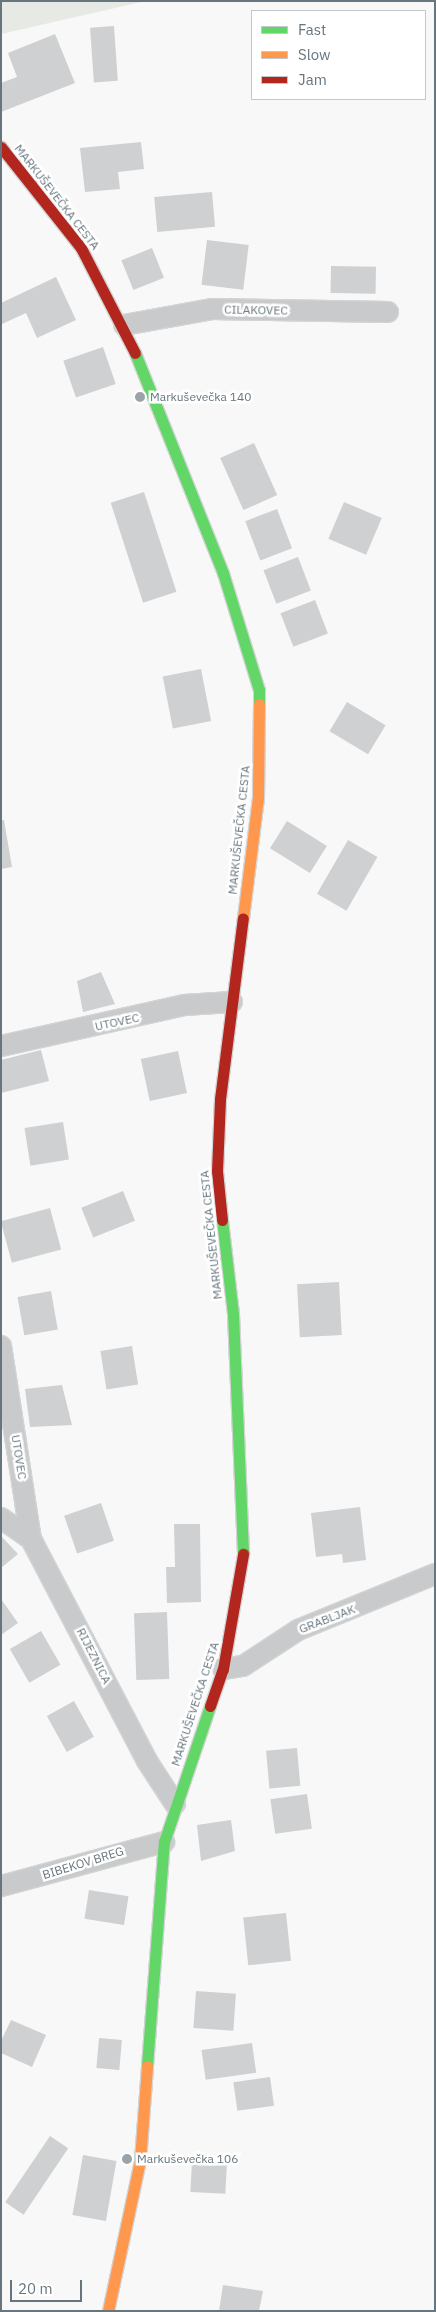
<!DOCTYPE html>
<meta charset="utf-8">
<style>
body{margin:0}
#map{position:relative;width:436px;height:2312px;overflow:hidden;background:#f8f8f8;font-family:"IBM Plex Sans",sans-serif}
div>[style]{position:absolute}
.green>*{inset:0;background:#e7e9e5}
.building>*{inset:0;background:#cfd0d1;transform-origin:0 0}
.roads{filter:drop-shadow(1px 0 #d3d4d5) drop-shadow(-1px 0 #d3d4d5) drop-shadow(0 1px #d3d4d5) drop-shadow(0 -1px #d3d4d5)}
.street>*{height:20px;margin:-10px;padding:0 10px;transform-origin:10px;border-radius:10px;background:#c9cacb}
.fast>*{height:11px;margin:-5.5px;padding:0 5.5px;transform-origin:5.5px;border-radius:5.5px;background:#63d668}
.slow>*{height:11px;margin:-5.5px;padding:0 5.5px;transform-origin:5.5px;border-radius:5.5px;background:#ff974d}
.jam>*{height:11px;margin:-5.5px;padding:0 5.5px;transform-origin:5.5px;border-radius:5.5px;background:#b3261e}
.dots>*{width:14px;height:14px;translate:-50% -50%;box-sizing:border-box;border:2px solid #fff;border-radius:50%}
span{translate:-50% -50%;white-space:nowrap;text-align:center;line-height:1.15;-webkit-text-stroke:5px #fff;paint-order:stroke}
.street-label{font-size:12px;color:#66757e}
.poi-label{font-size:12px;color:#66757e}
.left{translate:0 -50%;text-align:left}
.frame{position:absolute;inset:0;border:2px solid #66757e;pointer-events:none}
.legend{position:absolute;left:251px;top:10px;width:175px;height:90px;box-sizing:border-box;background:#fff;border:1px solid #c2c8cb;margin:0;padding:6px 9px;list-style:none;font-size:15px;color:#66757e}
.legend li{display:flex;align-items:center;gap:10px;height:25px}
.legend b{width:25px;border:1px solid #c2c8cb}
.scale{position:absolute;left:10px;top:2280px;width:72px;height:22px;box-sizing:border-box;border:2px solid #66757e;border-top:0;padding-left:6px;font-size:15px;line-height:18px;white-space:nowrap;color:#66757e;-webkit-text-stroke:4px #fff;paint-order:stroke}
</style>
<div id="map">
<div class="green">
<div style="clip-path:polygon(1px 1px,146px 1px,1px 34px)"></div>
</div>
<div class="building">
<div style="left:114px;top:26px;width:55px;height:24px;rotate:86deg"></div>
<div style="clip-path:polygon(55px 34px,75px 83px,1px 112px,1px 83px,17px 77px,8px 53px)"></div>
<div style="clip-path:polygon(141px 142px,144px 169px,118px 172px,120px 189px,85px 192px,80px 148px)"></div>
<div style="left:212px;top:192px;width:35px;height:58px;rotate:85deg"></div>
<div style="left:207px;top:240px;width:42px;height:45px;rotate:7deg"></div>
<div style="left:152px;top:248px;width:32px;height:33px;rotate:68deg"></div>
<div style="left:331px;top:266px;width:45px;height:27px;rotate:1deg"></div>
<div style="clip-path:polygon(56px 277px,76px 320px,37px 338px,26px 313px,2px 324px,1px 303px)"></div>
<div style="left:103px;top:347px;width:39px;height:42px;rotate:71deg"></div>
<div style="left:254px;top:443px;width:57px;height:37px;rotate:66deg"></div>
<div style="left:144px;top:492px;width:105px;height:35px;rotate:72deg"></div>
<div style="left:344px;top:502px;width:41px;height:40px;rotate:23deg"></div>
<div style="left:277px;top:509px;width:42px;height:34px;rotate:69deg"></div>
<div style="left:298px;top:557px;width:36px;height:37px;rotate:69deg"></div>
<div style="left:315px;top:600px;width:36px;height:37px;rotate:69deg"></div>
<div style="left:201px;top:669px;width:53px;height:39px;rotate:79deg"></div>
<div style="left:347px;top:702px;width:45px;height:34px;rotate:31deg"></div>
<div style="clip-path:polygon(1px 820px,4px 820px,12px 867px,1px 869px)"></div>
<div style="left:287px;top:821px;width:47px;height:32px;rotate:32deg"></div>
<div style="left:348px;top:840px;width:34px;height:62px;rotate:30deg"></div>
<div style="clip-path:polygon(101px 972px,115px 1004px,83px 1012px,77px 981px)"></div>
<div style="clip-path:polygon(41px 1050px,49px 1081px,1px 1093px,1px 1060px)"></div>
<div style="left:178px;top:1051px;width:43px;height:38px;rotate:78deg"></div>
<div style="left:63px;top:1122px;width:38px;height:39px;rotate:81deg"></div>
<div style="left:123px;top:1191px;width:32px;height:45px;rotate:68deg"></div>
<div style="left:50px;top:1208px;width:43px;height:51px;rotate:75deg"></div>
<div style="left:339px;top:1282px;width:53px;height:42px;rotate:87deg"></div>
<div style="left:51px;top:1291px;width:39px;height:34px;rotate:80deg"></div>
<div style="left:132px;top:1346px;width:39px;height:32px;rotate:81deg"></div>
<div style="clip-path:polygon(62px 1385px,72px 1425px,30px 1427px,25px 1389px)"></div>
<div style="left:101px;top:1503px;width:40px;height:39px;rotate:71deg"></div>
<div style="clip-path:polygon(360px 1507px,366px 1560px,343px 1563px,342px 1554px,316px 1557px,311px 1513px)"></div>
<div style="clip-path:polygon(174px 1524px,200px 1524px,201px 1602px,167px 1603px,166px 1567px,175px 1567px)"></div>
<div style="clip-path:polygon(1px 1536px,18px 1554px,1px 1568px)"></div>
<div style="clip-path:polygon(1px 1599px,18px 1623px,1px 1635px)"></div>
<div style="left:167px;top:1612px;width:67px;height:33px;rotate:88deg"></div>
<div style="left:41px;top:1631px;width:39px;height:36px;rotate:60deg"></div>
<div style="left:74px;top:1701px;width:41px;height:31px;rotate:61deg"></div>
<div style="left:297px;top:1748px;width:38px;height:31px;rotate:85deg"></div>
<div style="left:307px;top:1794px;width:35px;height:37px;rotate:82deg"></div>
<div style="clip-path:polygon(231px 1820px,235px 1851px,201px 1861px,197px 1825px)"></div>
<div style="left:89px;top:1890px;width:40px;height:29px;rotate:9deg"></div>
<div style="left:286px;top:1913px;width:48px;height:43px;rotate:84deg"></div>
<div style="left:196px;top:1991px;width:40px;height:37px;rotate:4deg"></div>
<div style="clip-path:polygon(11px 2020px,46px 2035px,32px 2067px,1px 2053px,1px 2041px)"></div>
<div style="left:99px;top:2038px;width:23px;height:30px;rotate:5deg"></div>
<div style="left:252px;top:2043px;width:30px;height:51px;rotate:82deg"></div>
<div style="left:270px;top:2077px;width:29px;height:37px;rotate:82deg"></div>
<div style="left:50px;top:2136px;width:22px;height:80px;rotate:34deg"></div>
<div style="left:83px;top:2155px;width:34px;height:61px;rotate:10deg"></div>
<div style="left:192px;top:2161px;width:35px;height:31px;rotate:3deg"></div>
<div style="clip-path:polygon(223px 2285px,263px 2291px,259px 2311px,219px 2311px)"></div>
</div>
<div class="roads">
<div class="street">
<div style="left:124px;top:325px;width:89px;rotate:-10.3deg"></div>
<div style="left:212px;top:309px;width:176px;rotate:1deg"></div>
<div style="left:1px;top:1046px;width:188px;rotate:-12.6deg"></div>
<div style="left:184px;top:1005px;width:48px;rotate:-3.6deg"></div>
<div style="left:1px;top:1346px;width:195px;rotate:81.2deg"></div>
<div style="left:1px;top:1518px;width:37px;rotate:35deg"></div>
<div style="left:31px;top:1539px;width:250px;rotate:62.4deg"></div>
<div style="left:147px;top:1761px;width:51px;rotate:56.9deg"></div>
<div style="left:223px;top:1669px;width:20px;rotate:-9deg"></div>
<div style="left:243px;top:1666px;width:66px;rotate:-33.2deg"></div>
<div style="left:298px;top:1630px;width:148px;rotate:-22.2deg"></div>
<div style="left:1px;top:1886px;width:169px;rotate:-15.1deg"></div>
</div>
<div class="fast">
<div style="left:135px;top:353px;width:237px;rotate:68.2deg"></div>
<div style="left:223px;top:573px;width:122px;rotate:72.9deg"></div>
<div style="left:259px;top:690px;width:14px;rotate:90deg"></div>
<div style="left:222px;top:1220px;width:95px;rotate:83.3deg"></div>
<div style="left:233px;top:1314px;width:240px;rotate:87.6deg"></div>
<div style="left:147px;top:2066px;width:225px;rotate:-85.7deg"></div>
<div style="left:164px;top:1842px;width:144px;rotate:-71.3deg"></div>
</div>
<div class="slow">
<div style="left:243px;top:918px;width:121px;rotate:-82.9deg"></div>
<div style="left:258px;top:798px;width:94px;rotate:-89.4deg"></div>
<div style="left:108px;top:2311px;width:154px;rotate:-78deg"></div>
<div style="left:140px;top:2160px;width:94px;rotate:-85.7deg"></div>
</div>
<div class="jam">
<div style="left:1px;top:147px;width:129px;rotate:51.6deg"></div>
<div style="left:81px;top:248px;width:118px;rotate:62.8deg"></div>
<div style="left:222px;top:1220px;width:49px;rotate:-95.8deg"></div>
<div style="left:217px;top:1171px;width:72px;rotate:-87.6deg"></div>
<div style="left:220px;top:1099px;width:182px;rotate:-82.8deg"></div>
<div style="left:210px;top:1706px;width:39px;rotate:-71deg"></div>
<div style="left:223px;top:1669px;width:117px;rotate:-80.1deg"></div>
</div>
</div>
<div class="dots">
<div style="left:140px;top:397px;background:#99a3a9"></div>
<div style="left:127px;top:2159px;background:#99a3a9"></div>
</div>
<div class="street-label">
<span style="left:57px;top:197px;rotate:52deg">MARKUŠEVEČKA CESTA</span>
<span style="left:256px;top:310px;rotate:1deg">CILAKOVEC</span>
<span style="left:239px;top:830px;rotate:-84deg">MARKUŠEVEČKA CESTA</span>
<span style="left:117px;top:1022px;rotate:-12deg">UTOVEC</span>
<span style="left:211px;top:1235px;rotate:-96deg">MARKUŠEVEČKA CESTA</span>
<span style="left:19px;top:1457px;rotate:81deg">UTOVEC</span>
<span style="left:327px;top:1619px;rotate:-21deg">GRABLJAK</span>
<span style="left:94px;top:1656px;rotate:63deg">RIJEZNICA</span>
<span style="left:195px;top:1704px;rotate:-72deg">MARKUŠEVEČKA CESTA</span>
<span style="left:83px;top:1863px;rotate:-17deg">BIBEKOV BREG</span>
</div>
<div class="poi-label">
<span class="left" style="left:150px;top:397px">Markuševečka 140</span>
<span class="left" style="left:137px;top:2159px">Markuševečka 106</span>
</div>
<div class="frame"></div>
<ul class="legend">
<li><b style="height:6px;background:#63d668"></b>Fast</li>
<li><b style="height:6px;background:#ff974d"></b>Slow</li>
<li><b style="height:6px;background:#b3261e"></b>Jam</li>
</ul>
<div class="scale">20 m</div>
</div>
